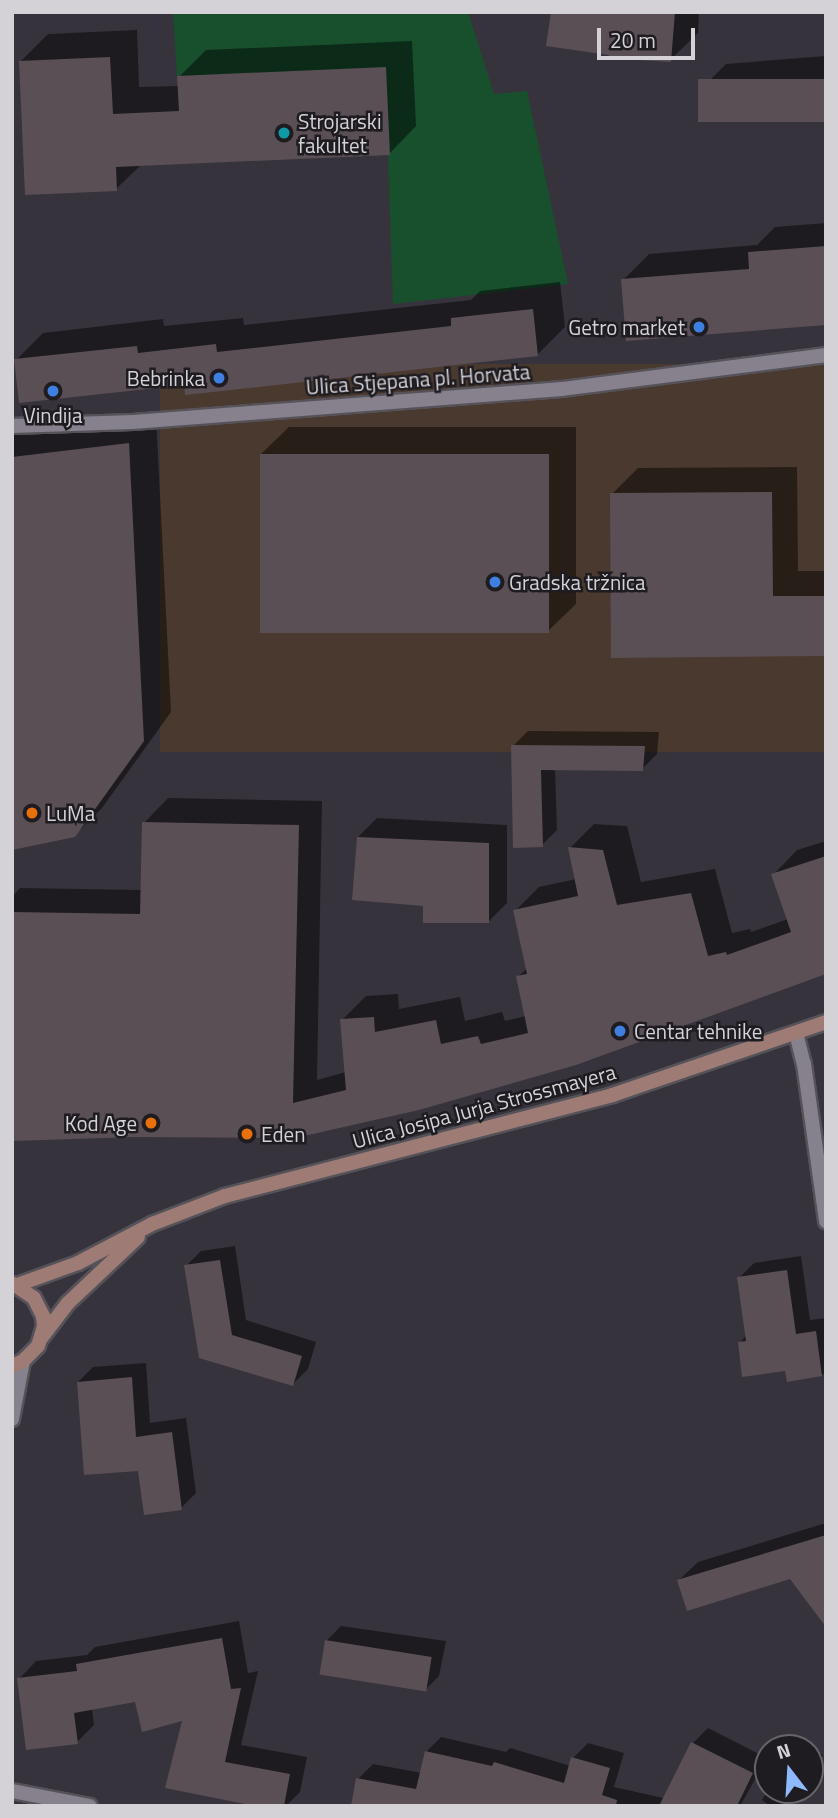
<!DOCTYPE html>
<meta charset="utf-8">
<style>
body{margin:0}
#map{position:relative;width:838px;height:1818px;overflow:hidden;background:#37333c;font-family:"Titillium Web",sans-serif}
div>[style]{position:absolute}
.commercial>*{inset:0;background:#4a392e;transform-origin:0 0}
.green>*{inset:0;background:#18502d}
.shadow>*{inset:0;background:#0007}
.building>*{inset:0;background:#5a4f55;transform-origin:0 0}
.roads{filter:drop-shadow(2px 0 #555259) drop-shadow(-2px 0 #555259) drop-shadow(0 2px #555259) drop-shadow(0 -2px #555259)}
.street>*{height:14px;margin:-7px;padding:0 7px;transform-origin:7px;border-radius:7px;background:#86818c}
.secondary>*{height:14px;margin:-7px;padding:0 7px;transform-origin:7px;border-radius:7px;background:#9e7c75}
.dots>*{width:19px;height:19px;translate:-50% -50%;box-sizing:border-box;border:4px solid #1e1c20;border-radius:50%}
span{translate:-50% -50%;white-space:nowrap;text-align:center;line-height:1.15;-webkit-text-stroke:5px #1e1c20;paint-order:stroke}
.poi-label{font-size:21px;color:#d4d1d7}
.left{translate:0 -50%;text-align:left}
.right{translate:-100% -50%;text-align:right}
.street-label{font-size:21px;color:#d4d1d7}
.frame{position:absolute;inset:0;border:14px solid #d4d1d7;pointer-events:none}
.north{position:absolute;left:754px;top:1734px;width:70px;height:70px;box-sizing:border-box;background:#1e1c20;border:2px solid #676469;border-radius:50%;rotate:343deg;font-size:19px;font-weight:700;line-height:28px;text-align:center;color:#d4d1d7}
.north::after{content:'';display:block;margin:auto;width:24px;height:32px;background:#8eb9fd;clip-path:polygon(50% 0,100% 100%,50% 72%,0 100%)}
.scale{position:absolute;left:597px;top:28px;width:98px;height:32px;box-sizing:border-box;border:4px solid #d4d1d7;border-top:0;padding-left:9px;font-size:21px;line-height:24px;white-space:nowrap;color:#d4d1d7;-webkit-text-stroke:5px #1e1c20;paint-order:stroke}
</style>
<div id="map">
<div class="commercial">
<div style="left:826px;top:364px;width:388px;height:666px;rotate:90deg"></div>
</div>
<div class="green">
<div style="clip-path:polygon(173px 12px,468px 12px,494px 94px,527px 91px,568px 284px,393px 304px,385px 68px,177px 76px)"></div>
</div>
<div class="shadow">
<div style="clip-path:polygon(552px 12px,699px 12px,698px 33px,670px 60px,611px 54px)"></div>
<div style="clip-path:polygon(137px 30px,139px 87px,180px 86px,179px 77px,206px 50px,412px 41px,416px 126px,389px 154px,141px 165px,116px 189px,21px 61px,48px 34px)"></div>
<div style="clip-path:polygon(826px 56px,826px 120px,700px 90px,726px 64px)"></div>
<div style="clip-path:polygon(826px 223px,826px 323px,623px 280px,649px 254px,757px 245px,775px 227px)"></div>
<div style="clip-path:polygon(560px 282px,565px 327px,538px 354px,186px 383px,16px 360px,43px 333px,163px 319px,164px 326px,243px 318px,244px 325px,471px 300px,480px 291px)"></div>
<div style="clip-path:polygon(156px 416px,171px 712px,102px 808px,74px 836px,12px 848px,12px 434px)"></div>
<div style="clip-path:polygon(289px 427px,576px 427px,576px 604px,548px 631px,261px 454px)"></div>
<div style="clip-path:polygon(797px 467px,798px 571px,826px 571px,826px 654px,612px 494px,638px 468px)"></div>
<div style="clip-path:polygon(528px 731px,659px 732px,657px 754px,642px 769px,555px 768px,557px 830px,542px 845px,513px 746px)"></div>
<div style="clip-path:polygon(168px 798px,322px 801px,317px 1080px,346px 1072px,342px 1020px,366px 996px,398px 994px,399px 1009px,460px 997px,465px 1021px,502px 1012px,505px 1021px,526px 1016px,518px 977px,527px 968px,515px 911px,539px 887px,576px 879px,570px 848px,594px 824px,627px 826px,641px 882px,715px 869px,732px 933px,750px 929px,751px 932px,788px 919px,773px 875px,797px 850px,826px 841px,826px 972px,575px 1063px,135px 1135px,12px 1139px,12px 897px,20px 888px,142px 890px,144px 823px)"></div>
<div style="clip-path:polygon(377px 818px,507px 825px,507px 903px,488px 922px,425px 904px,358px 837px)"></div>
<div style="clip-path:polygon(235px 1246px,246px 1320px,316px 1342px,308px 1369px,293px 1384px,201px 1357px,186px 1266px,201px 1251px)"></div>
<div style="clip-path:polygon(801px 1256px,810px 1320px,826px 1318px,826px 1374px,788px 1380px,787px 1369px,739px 1343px,747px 1335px,739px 1278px,754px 1263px)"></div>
<div style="clip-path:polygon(146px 1363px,150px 1423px,186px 1418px,196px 1493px,181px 1508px,140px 1469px,78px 1382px,93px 1367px)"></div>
<div style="clip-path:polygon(826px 1523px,826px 1624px,791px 1577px,679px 1580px,698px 1562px)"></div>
<div style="clip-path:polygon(239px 1621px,248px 1673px,258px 1671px,241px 1745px,307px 1757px,300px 1792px,286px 1806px,265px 1806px,184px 1719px,136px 1700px,92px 1708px,94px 1725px,77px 1742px,19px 1679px,36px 1661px,87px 1655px,95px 1647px)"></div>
<div style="clip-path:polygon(341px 1626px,446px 1641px,439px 1676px,424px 1691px,326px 1641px)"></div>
<div style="clip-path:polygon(708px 1728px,767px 1758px,740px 1806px,712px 1806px,693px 1743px)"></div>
<div style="clip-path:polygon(441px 1737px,506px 1752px,510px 1748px,571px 1766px,573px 1758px,588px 1743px,624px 1753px,614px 1787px,672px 1800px,670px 1806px,353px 1806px,358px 1779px,373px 1764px,422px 1773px,426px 1752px)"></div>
<div style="clip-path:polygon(802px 1743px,823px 1755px,810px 1776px,815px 1764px,812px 1762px,810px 1765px,810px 1748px,797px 1748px)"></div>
<div style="clip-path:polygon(768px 1790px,795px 1790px,790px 1798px,801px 1790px,789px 1806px,770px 1806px,762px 1800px)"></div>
</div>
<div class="building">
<div style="clip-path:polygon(551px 12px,675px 12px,671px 62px,608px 58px,609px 55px,546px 46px)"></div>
<div style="clip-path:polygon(110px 57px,113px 114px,179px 111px,177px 76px,386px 67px,390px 155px,116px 167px,117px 191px,25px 195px,19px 61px)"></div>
<div style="left:826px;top:79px;width:43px;height:128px;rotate:90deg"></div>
<div style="clip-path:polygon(826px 246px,826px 325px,626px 341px,621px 279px,749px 269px,748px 252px)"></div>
<div style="clip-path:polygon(533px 309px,538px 356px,185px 395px,184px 385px,19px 403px,14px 359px,137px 346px,138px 353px,216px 344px,217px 352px,451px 326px,451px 318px)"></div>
<div style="clip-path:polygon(129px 443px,144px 741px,75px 837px,12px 850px,12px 457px)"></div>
<div style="left:260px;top:454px;width:289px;height:179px"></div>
<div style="clip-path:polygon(772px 492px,773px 596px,826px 596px,826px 656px,611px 658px,610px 493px)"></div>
<div style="clip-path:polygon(511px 745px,645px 746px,643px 771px,541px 770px,543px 847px,513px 848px)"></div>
<div style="clip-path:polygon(142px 822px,299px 825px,293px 1103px,346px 1090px,340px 1019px,374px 1017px,375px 1032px,436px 1020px,441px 1044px,478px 1036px,481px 1044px,528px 1033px,516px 976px,527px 974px,513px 910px,578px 896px,568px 847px,603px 850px,617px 905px,691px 893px,708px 956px,726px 952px,727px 955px,791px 932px,771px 874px,826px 856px,826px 974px,576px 1065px,419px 1110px,295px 1138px,135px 1137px,12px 1141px,12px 912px,140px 914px)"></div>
<div style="clip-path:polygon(357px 837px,489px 843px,489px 923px,423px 923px,423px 906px,352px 900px)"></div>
<div style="clip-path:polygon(220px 1260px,232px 1335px,302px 1356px,293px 1386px,199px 1358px,184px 1265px)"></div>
<div style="clip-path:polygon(787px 1270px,796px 1334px,816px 1331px,822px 1376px,787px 1382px,785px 1371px,742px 1377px,738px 1342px,746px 1341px,737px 1277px)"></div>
<div style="clip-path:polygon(132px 1377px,136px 1437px,172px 1432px,182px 1510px,144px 1515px,138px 1471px,84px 1475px,77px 1382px)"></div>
<div style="clip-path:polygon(826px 1535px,826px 1627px,790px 1579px,687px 1611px,677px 1580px)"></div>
<div style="clip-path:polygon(222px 1638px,231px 1689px,241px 1688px,225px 1762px,290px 1774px,284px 1806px,255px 1806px,165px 1788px,182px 1721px,142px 1732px,135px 1702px,74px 1713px,78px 1744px,26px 1750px,17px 1678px,77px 1671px,76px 1664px)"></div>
<div style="left:325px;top:1640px;width:108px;height:35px;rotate:9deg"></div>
<div style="clip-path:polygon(691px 1742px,753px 1773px,737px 1806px,659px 1806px)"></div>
<div style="clip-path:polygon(425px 1751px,492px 1766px,494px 1762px,564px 1783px,571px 1757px,610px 1768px,602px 1795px,617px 1800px,616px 1806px,351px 1806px,356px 1778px,416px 1789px)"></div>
</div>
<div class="roads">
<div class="street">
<div style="left:12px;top:426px;width:121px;rotate:-1.9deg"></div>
<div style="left:133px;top:422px;width:430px;rotate:-4.4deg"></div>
<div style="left:562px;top:389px;width:266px;rotate:-7.3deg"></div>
<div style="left:796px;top:1033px;width:32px;rotate:76deg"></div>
<div style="left:804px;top:1064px;width:159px;rotate:82deg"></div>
<div style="left:12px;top:1419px;width:59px;rotate:-79.3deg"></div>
<div style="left:12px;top:1791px;width:79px;rotate:10.9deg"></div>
</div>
<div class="secondary">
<div style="left:17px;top:1285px;width:65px;rotate:-19.8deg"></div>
<div style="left:78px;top:1263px;width:84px;rotate:-27.8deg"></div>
<div style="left:152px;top:1224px;width:78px;rotate:-21deg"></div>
<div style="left:225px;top:1196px;width:400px;rotate:-14.6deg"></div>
<div style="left:612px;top:1095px;width:226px;rotate:-18.8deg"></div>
<div style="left:42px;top:1337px;width:43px;rotate:-52.6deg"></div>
<div style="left:68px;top:1303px;width:96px;rotate:-43.3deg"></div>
<div style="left:12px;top:1366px;width:12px;rotate:-24deg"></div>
<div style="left:23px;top:1361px;width:21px;rotate:-45deg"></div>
<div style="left:38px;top:1346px;width:21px;rotate:-73deg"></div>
<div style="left:44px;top:1326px;width:10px;rotate:-96deg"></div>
<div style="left:43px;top:1316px;width:20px;rotate:-117deg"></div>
<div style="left:34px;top:1298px;width:25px;rotate:-146deg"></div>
</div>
</div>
<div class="dots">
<div style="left:284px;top:133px;background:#0f9aa8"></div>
<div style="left:699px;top:327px;background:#3f7fe0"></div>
<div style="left:219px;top:378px;background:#3f7fe0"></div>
<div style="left:53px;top:391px;background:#3f7fe0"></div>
<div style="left:495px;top:582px;background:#3f7fe0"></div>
<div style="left:32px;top:813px;background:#e8710a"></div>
<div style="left:620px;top:1031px;background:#3f7fe0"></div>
<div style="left:151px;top:1123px;background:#e8710a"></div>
<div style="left:247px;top:1134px;background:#e8710a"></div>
</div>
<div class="poi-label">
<span class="left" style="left:298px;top:133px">Strojarski<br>fakultet</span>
<span class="right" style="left:685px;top:327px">Getro market</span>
<span class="right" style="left:205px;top:378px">Bebrinka</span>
<span style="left:53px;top:415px">Vindija</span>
<span class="left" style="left:509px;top:582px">Gradska tržnica</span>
<span class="left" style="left:46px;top:813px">LuMa</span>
<span class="left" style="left:634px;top:1031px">Centar tehnike</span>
<span class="right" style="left:137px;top:1123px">Kod Age</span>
<span class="left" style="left:261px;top:1134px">Eden</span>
</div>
<div class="street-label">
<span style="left:418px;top:379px;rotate:-4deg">Ulica Stjepana pl. Horvata</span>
<span style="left:484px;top:1106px;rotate:-15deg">Ulica Josipa Jurja Strossmayera</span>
</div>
<div class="frame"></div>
<div class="north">N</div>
<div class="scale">20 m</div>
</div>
